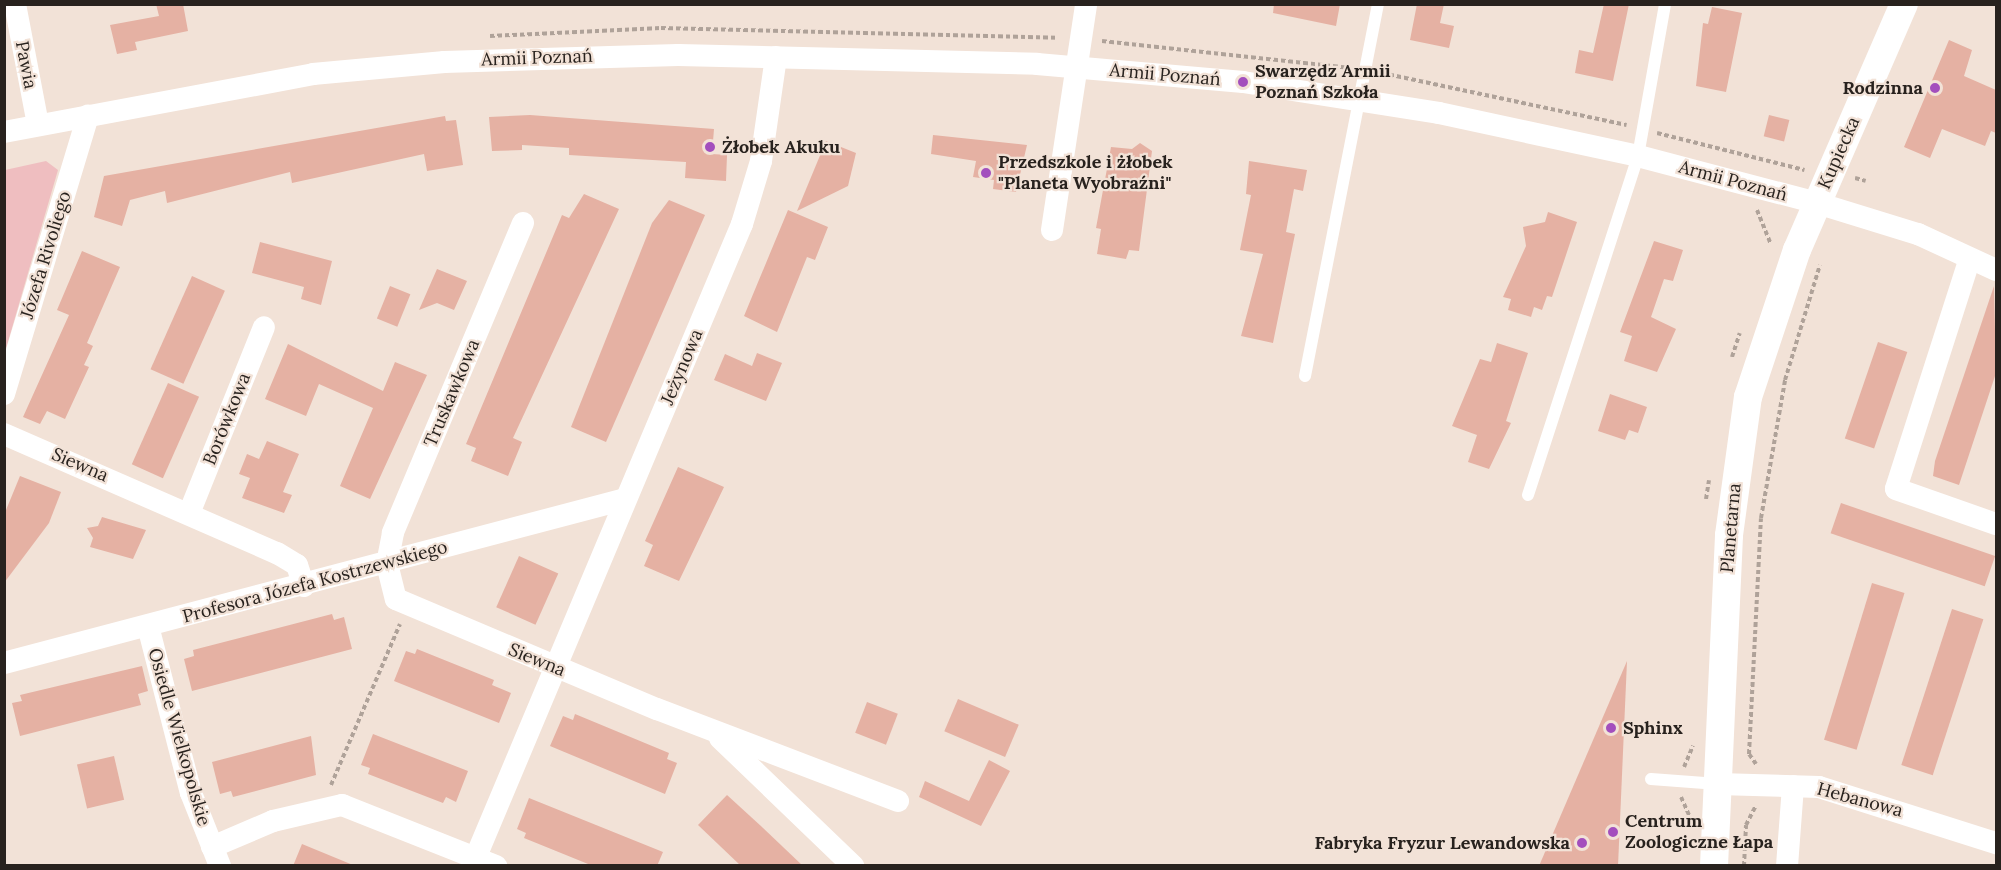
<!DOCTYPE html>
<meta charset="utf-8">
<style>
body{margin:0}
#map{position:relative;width:2001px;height:870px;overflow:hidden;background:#f2e2d7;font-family:Lora,serif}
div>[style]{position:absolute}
.green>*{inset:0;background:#efbec0}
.building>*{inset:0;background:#e5b1a3;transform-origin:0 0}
.path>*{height:4px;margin-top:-2px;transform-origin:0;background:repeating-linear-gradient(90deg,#afa299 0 4.5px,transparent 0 7.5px)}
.service>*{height:12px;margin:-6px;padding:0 6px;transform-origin:6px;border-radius:6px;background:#fff}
.minor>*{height:22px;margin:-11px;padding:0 11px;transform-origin:11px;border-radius:11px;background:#fff}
.tertiary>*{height:28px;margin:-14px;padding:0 14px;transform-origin:14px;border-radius:14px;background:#fff}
.dots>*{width:16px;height:16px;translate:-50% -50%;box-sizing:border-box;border:3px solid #f2e2d7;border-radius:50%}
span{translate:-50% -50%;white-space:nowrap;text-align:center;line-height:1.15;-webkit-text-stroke:4.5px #f2e2d7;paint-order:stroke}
.street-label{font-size:18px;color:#28221e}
.poi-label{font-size:18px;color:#28221e;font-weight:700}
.left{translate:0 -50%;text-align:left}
.right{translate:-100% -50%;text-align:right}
.frame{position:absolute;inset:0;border:6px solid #28221e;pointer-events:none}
</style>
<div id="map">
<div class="green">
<div style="clip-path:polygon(46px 161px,58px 170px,5px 352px,5px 170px)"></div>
</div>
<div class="building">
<div style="clip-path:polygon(156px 4px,183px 4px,188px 31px,135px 42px,137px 50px,117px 54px,110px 25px,159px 16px)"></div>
<div style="clip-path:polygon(1274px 4px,1340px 4px,1336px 26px,1273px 13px)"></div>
<div style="clip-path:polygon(1417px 4px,1444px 4px,1440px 23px,1454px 26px,1449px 48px,1410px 40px)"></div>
<div style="clip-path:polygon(1604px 4px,1629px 4px,1613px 81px,1575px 73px,1579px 50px,1593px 53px)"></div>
<div style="clip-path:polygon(1712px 7px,1742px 13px,1726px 92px,1696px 86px,1703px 23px,1708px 24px)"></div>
<div style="clip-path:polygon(1949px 40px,1972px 50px,1964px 76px,1996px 90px,1996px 133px,1991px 131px,1985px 146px,1942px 129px,1930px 158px,1904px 147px)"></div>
<div style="clip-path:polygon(530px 115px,714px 129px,712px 154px,727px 155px,726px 181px,685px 178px,686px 162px,569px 155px,569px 148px,522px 145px,522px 150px,492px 151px,489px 117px)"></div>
<div style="left:1769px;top:115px;width:21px;height:22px;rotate:14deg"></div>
<div style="clip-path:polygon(445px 116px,446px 121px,456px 120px,463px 165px,427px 171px,424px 154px,292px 183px,290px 172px,167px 203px,165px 191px,130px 200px,122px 226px,94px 217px,104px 176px)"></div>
<div style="clip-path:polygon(933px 135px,1027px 145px,1016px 192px,993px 189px,994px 180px,973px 177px,976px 161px,931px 154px)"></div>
<div style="clip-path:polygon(826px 141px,856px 153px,848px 186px,797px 211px)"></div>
<div style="clip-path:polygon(1140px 143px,1152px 151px,1139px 251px,1129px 250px,1126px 259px,1097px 254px,1101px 229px,1096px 228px,1111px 147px,1132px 149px)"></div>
<div style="clip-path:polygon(1249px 161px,1307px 170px,1303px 191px,1294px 189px,1286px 232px,1295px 234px,1273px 343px,1241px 336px,1263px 254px,1240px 250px,1251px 195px,1246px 194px)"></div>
<div style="clip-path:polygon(584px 194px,619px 209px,513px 438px,522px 442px,508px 476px,471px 461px,476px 448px,466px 444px,562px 215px,569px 218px)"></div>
<div style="clip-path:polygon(669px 200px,705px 215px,606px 442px,571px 427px,652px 223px)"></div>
<div style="clip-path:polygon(788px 210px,828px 227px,815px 260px,807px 257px,777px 332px,744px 316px)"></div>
<div style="clip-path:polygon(1548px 212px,1577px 222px,1552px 297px,1547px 296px,1542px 310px,1534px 307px,1531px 317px,1508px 310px,1511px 299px,1503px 297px,1526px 246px,1523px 227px,1545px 222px)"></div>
<div style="clip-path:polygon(1654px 241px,1683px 250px,1673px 281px,1664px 279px,1651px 317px,1676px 329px,1657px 372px,1624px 361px,1632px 336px,1620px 332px)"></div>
<div style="clip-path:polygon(260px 242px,332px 261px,321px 305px,301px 299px,304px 287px,252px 273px)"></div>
<div style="clip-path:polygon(82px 251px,120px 267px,87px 343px,93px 346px,84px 365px,89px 367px,65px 419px,47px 411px,40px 424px,23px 417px,69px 315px,57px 310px)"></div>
<div style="clip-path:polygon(437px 269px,467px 281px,454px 310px,437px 303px,419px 310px)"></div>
<div style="left:192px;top:276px;width:36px;height:102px;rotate:24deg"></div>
<div style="left:390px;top:286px;width:22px;height:35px;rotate:22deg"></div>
<div style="clip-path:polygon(1994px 286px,1996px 373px,1959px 485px,1933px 476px,1935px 461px)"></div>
<div style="left:1878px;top:342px;width:31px;height:102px;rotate:19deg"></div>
<div style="clip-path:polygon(1497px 343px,1528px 353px,1506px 421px,1511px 423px,1489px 469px,1468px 462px,1477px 435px,1452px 426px,1480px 359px,1491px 362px)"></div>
<div style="clip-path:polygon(288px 344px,383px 391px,395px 362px,427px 375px,370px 499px,340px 486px,373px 408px,319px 384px,306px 416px,265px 399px)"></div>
<div style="clip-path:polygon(757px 353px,782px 363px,766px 401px,714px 380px,725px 354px,752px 366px)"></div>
<div style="left:168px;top:383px;width:34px;height:89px;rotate:24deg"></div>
<div style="clip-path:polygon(1610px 394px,1647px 407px,1638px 433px,1629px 430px,1625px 440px,1598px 431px)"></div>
<div style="clip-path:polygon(267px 441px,299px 454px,283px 492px,292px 495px,284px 513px,242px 498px,250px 478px,239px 474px,247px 454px,259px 459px)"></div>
<div style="clip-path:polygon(678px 467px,724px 487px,679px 581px,644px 566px,653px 545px,645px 541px)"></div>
<div style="clip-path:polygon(20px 476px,61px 492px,49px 523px,4px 583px,4px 515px)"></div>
<div style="left:1841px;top:503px;width:163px;height:32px;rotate:19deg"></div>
<div style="clip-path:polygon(102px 517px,146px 530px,133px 559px,90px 547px,93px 538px,87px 528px,98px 526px)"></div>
<div style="left:519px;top:556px;width:43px;height:56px;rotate:24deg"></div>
<div style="left:1872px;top:583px;width:34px;height:164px;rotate:17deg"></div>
<div style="left:1952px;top:609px;width:33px;height:164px;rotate:18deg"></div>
<div style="clip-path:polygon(332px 614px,334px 620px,344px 617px,352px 649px,192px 691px,184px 659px,194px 656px,193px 650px)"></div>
<div style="clip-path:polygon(417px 649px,494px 680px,492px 685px,511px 693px,499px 723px,394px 681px,406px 651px,415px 654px)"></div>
<div style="clip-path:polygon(1627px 661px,1618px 866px,1539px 866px)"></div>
<div style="clip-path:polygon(142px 666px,148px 691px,138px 694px,141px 705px,20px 736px,12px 703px,22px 701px,20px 695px)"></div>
<div style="left:958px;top:699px;width:66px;height:35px;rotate:23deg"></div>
<div style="left:867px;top:702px;width:33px;height:33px;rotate:21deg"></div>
<div style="clip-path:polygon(575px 714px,669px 753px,667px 759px,677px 763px,665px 794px,550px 746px,563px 716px,573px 720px)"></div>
<div style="clip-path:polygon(373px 734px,468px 771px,456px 802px,446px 797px,443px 803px,368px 774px,370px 768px,361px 765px)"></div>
<div style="clip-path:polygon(311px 736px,316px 775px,233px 797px,231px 791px,220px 794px,212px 762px)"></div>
<div style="left:114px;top:756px;width:45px;height:38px;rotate:77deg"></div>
<div style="clip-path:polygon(989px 760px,1010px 771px,981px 826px,919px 797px,925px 781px,969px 801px)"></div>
<div style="clip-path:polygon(727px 795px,762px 827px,803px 866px,741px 866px,698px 825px)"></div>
<div style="clip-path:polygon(529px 798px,663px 852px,657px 866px,593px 866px,524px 838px,526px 833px,517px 829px)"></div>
<div style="clip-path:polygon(302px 844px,353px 865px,353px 866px,293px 866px)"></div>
</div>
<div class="path">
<div style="left:490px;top:36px;width:171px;rotate:-2.7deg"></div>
<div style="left:661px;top:28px;width:397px;rotate:1.4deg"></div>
<div style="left:1102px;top:41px;width:250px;rotate:6.2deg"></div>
<div style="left:1382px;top:73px;width:250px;rotate:12deg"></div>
<div style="left:1657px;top:133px;width:152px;rotate:14.1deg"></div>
<div style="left:1855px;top:178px;width:11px;rotate:15deg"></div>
<div style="left:1757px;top:210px;width:37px;rotate:68deg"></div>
<div style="left:1732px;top:357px;width:25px;rotate:-72deg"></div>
<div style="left:1706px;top:499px;width:19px;rotate:-81deg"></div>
<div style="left:1756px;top:764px;width:12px;rotate:-125deg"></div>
<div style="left:1749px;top:754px;width:236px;rotate:-87.1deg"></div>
<div style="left:1761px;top:518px;width:140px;rotate:-80.1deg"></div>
<div style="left:1785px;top:380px;width:120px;rotate:-73.1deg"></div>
<div style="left:1684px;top:767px;width:23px;rotate:-67deg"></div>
<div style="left:331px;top:785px;width:175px;rotate:-66.8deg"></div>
<div style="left:1681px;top:797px;width:20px;rotate:66deg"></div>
<div style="left:1744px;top:866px;width:41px;rotate:-87.2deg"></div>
<div style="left:1746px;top:825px;width:22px;rotate:-63deg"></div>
</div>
<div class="service">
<div style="left:1305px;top:376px;width:379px;rotate:-78.9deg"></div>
<div style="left:1528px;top:495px;width:356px;rotate:-72deg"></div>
<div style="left:1638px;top:156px;width:154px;rotate:-79.9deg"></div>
<div style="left:1651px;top:779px;width:67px;rotate:4.3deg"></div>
</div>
<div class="minor">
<div style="left:15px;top:4px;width:123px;rotate:79.2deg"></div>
<div style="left:4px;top:132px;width:314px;rotate:-10.6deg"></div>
<div style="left:313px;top:74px;width:132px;rotate:-5.2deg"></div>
<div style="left:444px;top:62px;width:234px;rotate:-1.7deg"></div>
<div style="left:678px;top:55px;width:359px;rotate:1.4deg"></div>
<div style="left:1037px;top:64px;width:207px;rotate:5deg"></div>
<div style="left:1243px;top:82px;width:198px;rotate:9deg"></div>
<div style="left:1439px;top:113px;width:204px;rotate:12.2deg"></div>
<div style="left:1638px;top:156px;width:185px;rotate:14.7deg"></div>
<div style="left:1817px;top:203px;width:106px;rotate:17.1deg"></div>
<div style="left:1918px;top:234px;width:86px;rotate:24.8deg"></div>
<div style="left:523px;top:223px;width:336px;rotate:112.8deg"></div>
<div style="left:393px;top:533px;width:32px;rotate:101deg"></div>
<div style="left:387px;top:564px;width:36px;rotate:76deg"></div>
<div style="left:396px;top:599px;width:283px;rotate:22.9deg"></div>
<div style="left:657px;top:709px;width:258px;rotate:20.9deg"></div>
<div style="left:1052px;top:230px;width:229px;rotate:-81.4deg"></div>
<div style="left:1969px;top:261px;width:239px;rotate:107.8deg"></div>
<div style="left:1896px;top:489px;width:106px;rotate:19.3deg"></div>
<div style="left:4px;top:394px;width:291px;rotate:-73.2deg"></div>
<div style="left:4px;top:434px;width:298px;rotate:23.6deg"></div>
<div style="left:277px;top:553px;width:23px;rotate:31deg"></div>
<div style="left:297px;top:565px;width:22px;rotate:72deg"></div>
<div style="left:190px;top:511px;width:198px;rotate:-68.1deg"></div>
<div style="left:148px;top:626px;width:172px;rotate:75.6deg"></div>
<div style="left:191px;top:793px;width:79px;rotate:68.3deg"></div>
<div style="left:4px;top:663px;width:642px;rotate:-14.79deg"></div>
<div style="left:720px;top:738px;width:185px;rotate:43.9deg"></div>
<div style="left:1718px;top:784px;width:101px;rotate:1.7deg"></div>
<div style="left:1819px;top:787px;width:186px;rotate:17.6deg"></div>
<div style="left:212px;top:847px;width:66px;rotate:-23.1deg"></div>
<div style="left:273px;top:821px;width:71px;rotate:-13.1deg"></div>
<div style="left:342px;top:805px;width:166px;rotate:21.6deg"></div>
<div style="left:472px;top:866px;width:696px;rotate:-67.19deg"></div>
<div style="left:742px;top:224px;width:66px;rotate:-73.2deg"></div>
<div style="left:761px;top:161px;width:105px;rotate:-81.8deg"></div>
<div style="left:1787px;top:866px;width:80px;rotate:-85.7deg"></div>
</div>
<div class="tertiary">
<div style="left:1714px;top:866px;width:331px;rotate:-87.4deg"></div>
<div style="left:1729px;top:535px;width:139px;rotate:-82.2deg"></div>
<div style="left:1748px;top:397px;width:155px;rotate:-71.6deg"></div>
<div style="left:1797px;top:250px;width:268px;rotate:-66.5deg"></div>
</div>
<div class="dots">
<div style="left:1243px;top:82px;background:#a34fbd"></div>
<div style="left:1935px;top:88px;background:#a34fbd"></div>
<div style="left:710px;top:147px;background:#a34fbd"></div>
<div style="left:986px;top:173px;background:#a34fbd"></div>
<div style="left:1611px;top:728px;background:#a34fbd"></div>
<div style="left:1613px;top:832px;background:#a34fbd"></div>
<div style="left:1582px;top:843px;background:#a34fbd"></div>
</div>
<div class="street-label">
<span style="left:537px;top:58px;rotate:-2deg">Armii Poznań</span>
<span style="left:26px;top:65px;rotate:79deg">Pawia</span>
<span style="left:1165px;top:75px;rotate:5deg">Armii Poznań</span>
<span style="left:1839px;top:153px;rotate:-66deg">Kupiecka</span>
<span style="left:1733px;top:181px;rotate:15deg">Armii Poznań</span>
<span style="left:46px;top:255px;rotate:-73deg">Józefa Rivoliego</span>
<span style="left:682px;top:367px;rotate:-67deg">Jeżynowa</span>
<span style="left:452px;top:393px;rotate:-67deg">Truskawkowa</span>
<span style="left:227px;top:419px;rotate:-68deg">Borówkowa</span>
<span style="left:80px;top:465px;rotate:23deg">Siewna</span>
<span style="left:1731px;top:528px;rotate:-85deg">Planetarna</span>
<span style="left:315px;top:582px;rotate:-15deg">Profesora Józefa Kostrzewskiego</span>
<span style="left:537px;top:660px;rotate:22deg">Siewna</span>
<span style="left:179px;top:737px;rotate:74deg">Osiedle Wielkopolskie</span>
<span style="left:1860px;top:800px;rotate:15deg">Hebanowa</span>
</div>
<div class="poi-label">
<span class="left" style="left:1255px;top:82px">Swarzędz Armii<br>Poznań Szkoła</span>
<span class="right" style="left:1923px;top:88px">Rodzinna</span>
<span class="left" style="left:722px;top:147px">Żłobek Akuku</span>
<span class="left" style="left:998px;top:173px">Przedszkole i żłobek<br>"Planeta Wyobraźni"</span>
<span class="left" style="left:1623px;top:728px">Sphinx</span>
<span class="left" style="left:1625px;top:832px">Centrum<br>Zoologiczne Łapa</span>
<span class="right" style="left:1570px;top:843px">Fabryka Fryzur Lewandowska</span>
</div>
<div class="frame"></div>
</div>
